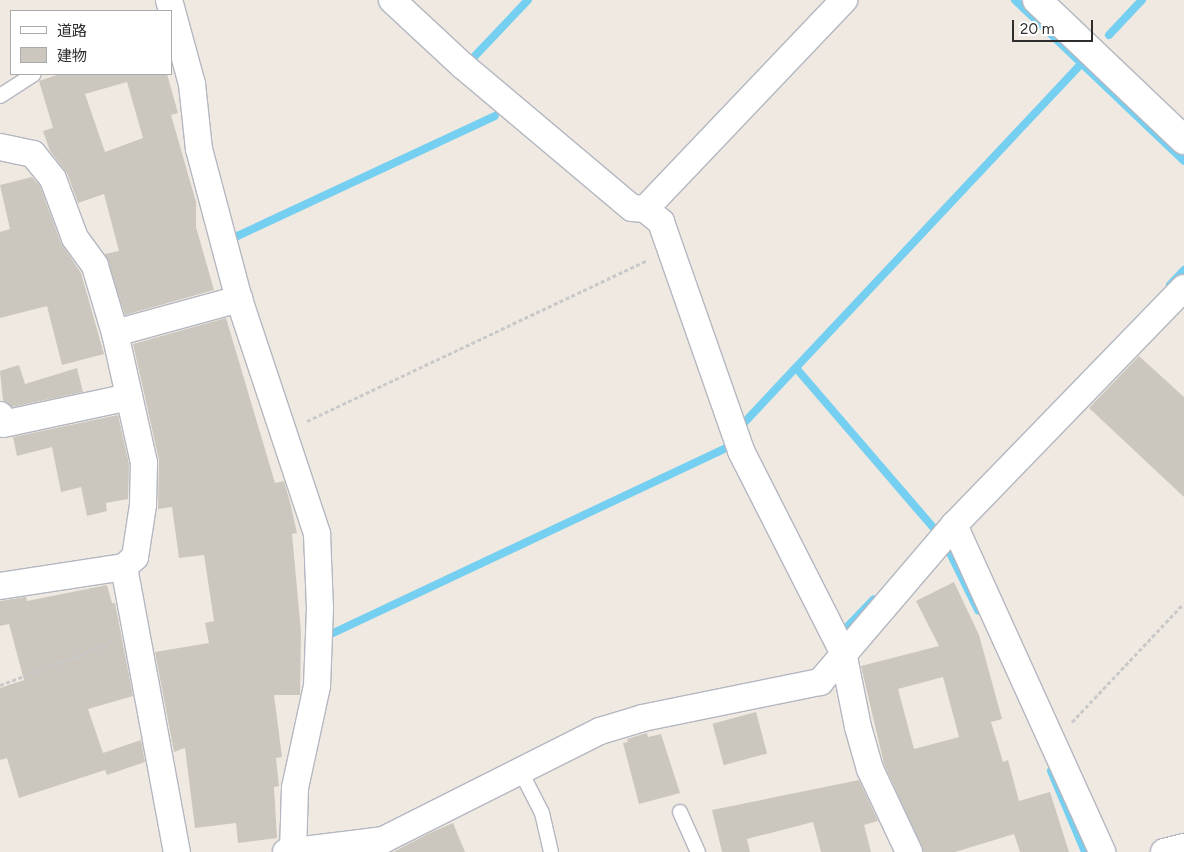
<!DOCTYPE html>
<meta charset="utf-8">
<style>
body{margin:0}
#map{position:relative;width:1184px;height:852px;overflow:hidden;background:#efe9e1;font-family:Figtree,"Noto Sans JP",sans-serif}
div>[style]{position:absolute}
.stream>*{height:8px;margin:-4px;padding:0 4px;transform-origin:4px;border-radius:4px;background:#75cff0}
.building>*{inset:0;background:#cbc7bf;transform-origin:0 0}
.path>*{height:3px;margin-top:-1.5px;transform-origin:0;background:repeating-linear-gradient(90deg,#c9c9c9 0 4px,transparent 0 6.5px)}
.roads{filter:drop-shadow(1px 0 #b4b7c1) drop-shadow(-1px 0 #b4b7c1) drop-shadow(0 1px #b4b7c1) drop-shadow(0 -1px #b4b7c1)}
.lane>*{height:14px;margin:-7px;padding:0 7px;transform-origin:7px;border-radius:7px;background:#fff}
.street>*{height:26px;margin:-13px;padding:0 13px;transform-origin:13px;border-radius:13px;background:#fff}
.secondary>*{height:28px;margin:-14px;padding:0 14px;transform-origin:14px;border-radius:14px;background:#fff}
span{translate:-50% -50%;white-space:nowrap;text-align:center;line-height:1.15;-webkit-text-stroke:4.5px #fff;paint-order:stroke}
.legend{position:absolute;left:10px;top:10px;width:162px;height:65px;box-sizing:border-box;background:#fff;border:1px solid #ababab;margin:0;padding:6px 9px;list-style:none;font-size:15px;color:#2e2e2e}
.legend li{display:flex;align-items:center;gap:10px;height:25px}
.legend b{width:25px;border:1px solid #ababab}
.scale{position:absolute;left:1012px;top:20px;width:81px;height:22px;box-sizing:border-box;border:2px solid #2e2e2e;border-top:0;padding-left:6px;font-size:15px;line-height:18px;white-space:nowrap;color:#2e2e2e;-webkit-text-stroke:4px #fff;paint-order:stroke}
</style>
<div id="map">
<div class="stream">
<div style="left:1015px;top:0;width:233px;rotate:43.6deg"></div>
<div style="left:1109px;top:35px;width:48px;rotate:-46.7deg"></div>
<div style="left:472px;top:59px;width:81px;rotate:-46.5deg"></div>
<div style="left:231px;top:239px;width:291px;rotate:-25deg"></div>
<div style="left:1170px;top:285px;width:21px;rotate:-47deg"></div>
<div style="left:796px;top:368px;width:216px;rotate:49.3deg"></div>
<div style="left:742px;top:425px;width:497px;rotate:-46.8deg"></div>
<div style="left:950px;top:553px;width:64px;rotate:63.8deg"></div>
<div style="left:848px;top:626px;width:37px;rotate:-46deg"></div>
<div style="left:331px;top:634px;width:437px;rotate:-25.2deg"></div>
<div style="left:1051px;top:771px;width:88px;rotate:67.2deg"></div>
</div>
<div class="building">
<div style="clip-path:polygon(evenodd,60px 74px,167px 74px,178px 113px,171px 115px,196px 202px,196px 227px,214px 290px,125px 315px,105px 254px,119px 251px,104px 194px,78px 203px,67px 173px,50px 151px,43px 131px,53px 128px,39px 81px,60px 74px,127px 82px,143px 138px,105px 152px,85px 94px,127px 82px)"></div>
<div style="clip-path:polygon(32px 177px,40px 186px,61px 243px,81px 273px,104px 354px,62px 365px,47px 306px,0 318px,0 232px,10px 229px,0 185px)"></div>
<div style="clip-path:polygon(226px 318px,275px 483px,284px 481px,290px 502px,297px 533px,292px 534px,301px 632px,300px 695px,274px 695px,282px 757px,276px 758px,279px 786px,274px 787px,277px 838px,238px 843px,236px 823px,195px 828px,185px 748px,174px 752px,155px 652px,209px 643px,205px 623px,214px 621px,204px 555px,179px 558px,172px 507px,158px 509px,159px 460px,133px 344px)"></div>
<div style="clip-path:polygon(1139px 356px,1184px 397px,1184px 497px,1089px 408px)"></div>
<div style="clip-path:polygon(19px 365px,25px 384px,77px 368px,83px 392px,12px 407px,3px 400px,0 371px)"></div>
<div style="clip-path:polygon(118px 415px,129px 464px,128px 499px,106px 503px,107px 511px,87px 516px,81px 487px,61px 492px,52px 447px,17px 456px,13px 437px)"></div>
<div style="clip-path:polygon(evenodd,954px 582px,979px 635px,1002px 719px,991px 722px,1003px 762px,1008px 760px,1019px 801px,1050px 792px,1069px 852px,1020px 852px,1014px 834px,955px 852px,924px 852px,884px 764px,861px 666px,939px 646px,916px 601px,954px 582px,943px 677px,959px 737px,914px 749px,898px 689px,943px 677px)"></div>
<div style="clip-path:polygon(107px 585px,112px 603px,115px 603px,133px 696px,88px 709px,103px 753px,141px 740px,145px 762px,107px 775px,105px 770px,19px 798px,7px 758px,0 760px,0 688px,24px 680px,9px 624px,0 626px,0 601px,26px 597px,27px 601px)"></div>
<div style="left:756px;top:712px;width:43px;height:45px;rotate:75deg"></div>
<div style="clip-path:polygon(647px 733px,648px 737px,661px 734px,680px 793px,639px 804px,623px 743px,628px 742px,627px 739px)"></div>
<div style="clip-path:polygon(859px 780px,878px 821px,864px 825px,871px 852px,821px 852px,813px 822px,747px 839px,750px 852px,722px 852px,712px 810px)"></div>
<div style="clip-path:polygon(453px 823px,465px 852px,393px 852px,430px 833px)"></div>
</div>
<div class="path">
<div style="left:307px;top:421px;width:376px;rotate:-25.3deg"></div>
<div style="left:0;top:685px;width:120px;rotate:-20.6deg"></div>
<div style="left:1072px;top:722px;width:163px;rotate:-46.7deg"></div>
</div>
<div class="roads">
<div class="lane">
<div style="left:0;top:96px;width:40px;rotate:-32.9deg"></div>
<div style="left:520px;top:770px;width:48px;rotate:62.9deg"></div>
<div style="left:542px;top:813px;width:40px;rotate:77deg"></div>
<div style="left:680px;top:812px;width:44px;rotate:65.8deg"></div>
</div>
<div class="street">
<div style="left:169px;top:0;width:87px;rotate:74.7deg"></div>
<div style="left:192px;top:84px;width:65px;rotate:83.9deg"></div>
<div style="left:199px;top:149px;width:155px;rotate:75.1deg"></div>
<div style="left:239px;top:299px;width:248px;rotate:71.6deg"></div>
<div style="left:317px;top:534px;width:74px;rotate:87.7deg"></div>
<div style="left:320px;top:608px;width:78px;rotate:92.2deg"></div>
<div style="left:317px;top:686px;width:104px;rotate:102.2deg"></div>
<div style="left:295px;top:788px;width:64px;rotate:91.8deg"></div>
<div style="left:392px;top:0;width:96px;rotate:42.9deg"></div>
<div style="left:462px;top:65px;width:222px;rotate:40.1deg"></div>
<div style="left:632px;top:208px;width:13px;rotate:4deg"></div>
<div style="left:645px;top:209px;width:21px;rotate:39deg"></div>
<div style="left:661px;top:222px;width:243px;rotate:70.7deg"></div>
<div style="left:741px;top:451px;width:225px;rotate:63.1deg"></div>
<div style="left:843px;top:652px;width:76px;rotate:78.7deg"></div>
<div style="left:858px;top:727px;width:44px;rotate:74.1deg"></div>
<div style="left:870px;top:769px;width:92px;rotate:64.8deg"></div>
<div style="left:0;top:147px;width:34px;rotate:12deg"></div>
<div style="left:33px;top:154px;width:32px;rotate:51deg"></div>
<div style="left:53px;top:179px;width:63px;rotate:69.6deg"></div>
<div style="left:75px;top:238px;width:34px;rotate:54deg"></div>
<div style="left:95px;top:266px;width:70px;rotate:73.4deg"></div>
<div style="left:115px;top:333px;width:133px;rotate:77.4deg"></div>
<div style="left:144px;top:463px;width:42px;rotate:91.4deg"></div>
<div style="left:143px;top:505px;width:53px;rotate:98.7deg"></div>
<div style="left:135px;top:557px;width:15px;rotate:138deg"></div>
<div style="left:645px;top:209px;width:289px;rotate:-46.4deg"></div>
<div style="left:115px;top:333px;width:129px;rotate:-15.3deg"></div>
<div style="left:0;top:415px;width:9px;rotate:72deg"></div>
<div style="left:3px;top:424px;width:129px;rotate:-12.1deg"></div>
<div style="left:954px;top:525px;width:359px;rotate:65.6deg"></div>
<div style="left:0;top:586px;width:125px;rotate:-8.7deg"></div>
<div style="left:124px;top:567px;width:290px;rotate:79.5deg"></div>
<div style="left:286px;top:852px;width:98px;rotate:-7.1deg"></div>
<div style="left:383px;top:840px;width:243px;rotate:-26.7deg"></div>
<div style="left:600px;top:731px;width:45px;rotate:-16.8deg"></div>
<div style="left:643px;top:718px;width:181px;rotate:-11.5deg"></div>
<div style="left:820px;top:682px;width:206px;rotate:-49.5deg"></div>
<div style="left:954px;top:525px;width:330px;rotate:-45.9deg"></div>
<div style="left:1164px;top:852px;width:21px;rotate:-14deg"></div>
</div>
<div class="secondary">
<div style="left:1037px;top:0;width:203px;rotate:43.6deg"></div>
</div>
</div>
<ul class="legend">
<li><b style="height:6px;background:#fff"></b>道路</li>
<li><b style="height:14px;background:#cbc7bf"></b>建物</li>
</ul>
<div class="scale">20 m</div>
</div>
